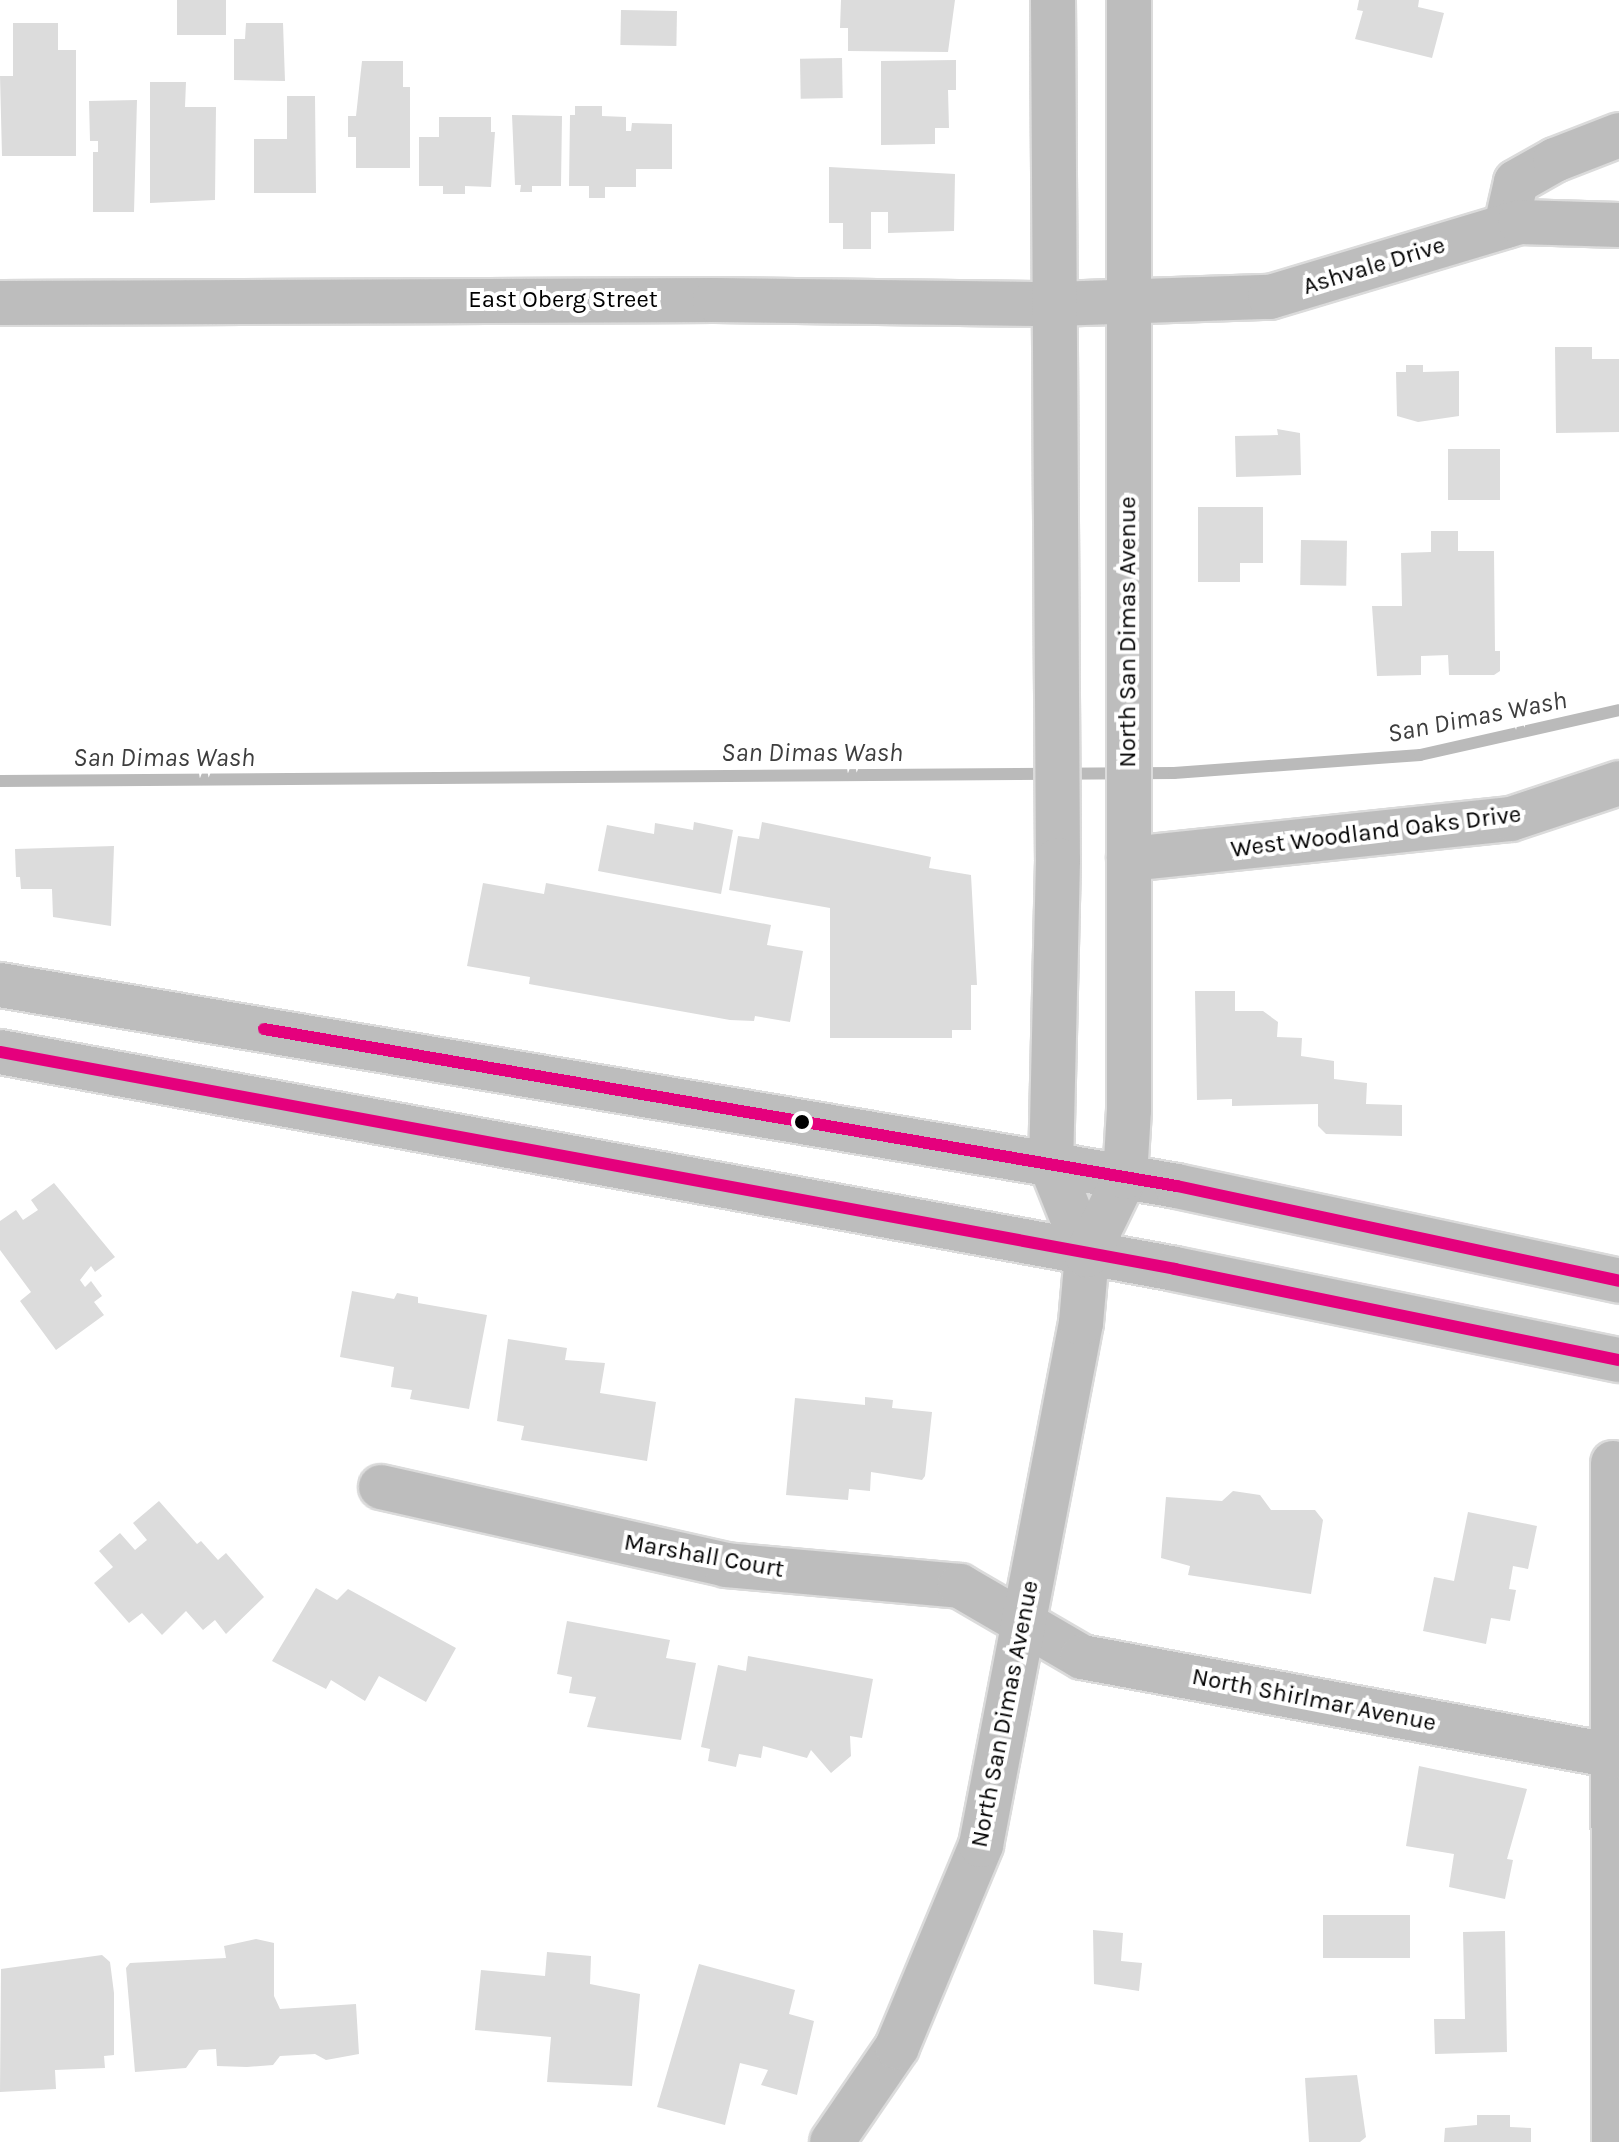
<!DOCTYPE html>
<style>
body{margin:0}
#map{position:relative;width:1619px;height:2142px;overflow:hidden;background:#fff;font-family:Karla,sans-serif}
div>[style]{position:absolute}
.stream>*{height:12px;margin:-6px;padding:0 6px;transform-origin:6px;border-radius:6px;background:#bababa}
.building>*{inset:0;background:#dcdcdc;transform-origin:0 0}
.roads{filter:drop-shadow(2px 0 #dbdbdb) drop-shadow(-2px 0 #dbdbdb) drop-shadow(0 2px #dbdbdb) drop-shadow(0 -2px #dbdbdb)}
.minor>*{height:44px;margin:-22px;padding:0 22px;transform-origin:22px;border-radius:22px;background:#bdbdbd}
.major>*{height:44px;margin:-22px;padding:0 22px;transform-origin:22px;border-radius:22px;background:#bdbdbd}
.bus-1>*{height:12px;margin:-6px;padding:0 6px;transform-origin:6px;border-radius:6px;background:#e5007d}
.dots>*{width:22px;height:22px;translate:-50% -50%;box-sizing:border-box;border:4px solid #fff;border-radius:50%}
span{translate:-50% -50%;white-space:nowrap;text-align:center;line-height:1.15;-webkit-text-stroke:8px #fff;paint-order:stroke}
.street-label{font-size:24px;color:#000}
.water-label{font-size:26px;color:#3e3e3e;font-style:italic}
</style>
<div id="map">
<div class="stream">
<div style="left:0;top:781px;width:1174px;rotate:-0.39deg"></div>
<div style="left:1174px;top:773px;width:247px;rotate:-4.2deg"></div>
<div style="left:1420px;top:755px;width:204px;rotate:-12.7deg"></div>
</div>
<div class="building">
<div style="left:177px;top:0;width:49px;height:35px"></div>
<div style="clip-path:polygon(841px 0,955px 0,948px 52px,848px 51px,848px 28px,840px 28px)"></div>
<div style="clip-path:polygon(1359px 0,1419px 0,1418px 7px,1444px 13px,1432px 58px,1355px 39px,1363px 11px,1357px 10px)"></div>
<div style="left:621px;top:10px;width:56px;height:35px;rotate:1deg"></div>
<div style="clip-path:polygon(13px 23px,58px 23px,58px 50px,76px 50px,76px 156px,2px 156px,0 76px,13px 76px)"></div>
<div style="clip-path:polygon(246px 23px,283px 23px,285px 81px,234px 80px,234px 39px,245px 39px)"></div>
<div style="left:842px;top:58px;width:40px;height:42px;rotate:89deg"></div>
<div style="clip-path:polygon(956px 60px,956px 90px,948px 90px,949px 128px,935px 128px,935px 144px,881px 145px,881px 61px)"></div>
<div style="clip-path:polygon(362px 61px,403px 61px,403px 87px,410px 87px,410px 168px,356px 168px,356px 137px,348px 137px,348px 116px,356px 116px)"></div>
<div style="clip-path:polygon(150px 82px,186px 82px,185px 107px,216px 107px,215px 200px,150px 203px)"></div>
<div style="clip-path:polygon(287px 96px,315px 96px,316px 193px,254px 193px,254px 139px,287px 139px)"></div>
<div style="clip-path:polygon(137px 100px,134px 212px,93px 212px,93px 152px,98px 152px,98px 141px,90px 141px,89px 101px)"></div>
<div style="clip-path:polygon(575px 106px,602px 106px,602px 116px,626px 117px,626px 131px,631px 131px,632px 123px,672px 124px,672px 169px,636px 169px,636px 187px,605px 187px,605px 198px,589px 198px,589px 186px,569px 186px,570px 115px,575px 115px)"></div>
<div style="clip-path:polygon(512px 115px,562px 116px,561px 186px,532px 186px,532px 192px,520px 192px,521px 185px,515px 185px)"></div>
<div style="clip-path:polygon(439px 117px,491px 117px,491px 132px,495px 132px,491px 187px,465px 186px,465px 194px,443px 194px,443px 186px,419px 186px,419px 137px,439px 137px)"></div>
<div style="clip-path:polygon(829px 167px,955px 174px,954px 231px,888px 233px,888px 212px,871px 212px,871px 249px,843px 249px,843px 223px,829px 223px)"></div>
<div style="clip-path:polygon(1555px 347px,1592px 347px,1592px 359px,1619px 359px,1619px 432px,1556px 433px)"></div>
<div style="clip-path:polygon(1406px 365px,1423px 365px,1423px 372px,1459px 371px,1459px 416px,1418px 422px,1397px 416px,1396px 372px,1406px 372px)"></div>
<div style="clip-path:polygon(1277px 429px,1300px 433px,1301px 475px,1236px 477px,1235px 436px,1278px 435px)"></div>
<div style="left:1448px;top:449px;width:52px;height:51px"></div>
<div style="clip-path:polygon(1198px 507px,1263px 507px,1263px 563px,1240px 563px,1240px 582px,1198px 582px)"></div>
<div style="clip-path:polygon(1431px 531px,1458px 531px,1458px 551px,1494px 551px,1495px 651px,1500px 651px,1500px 671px,1494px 675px,1449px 675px,1448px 655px,1421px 656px,1421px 675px,1377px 676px,1372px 606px,1402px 606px,1401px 553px,1431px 552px)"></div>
<div style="left:1301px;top:540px;width:46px;height:45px;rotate:1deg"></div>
<div style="clip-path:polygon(694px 822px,733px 830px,721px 894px,598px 871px,607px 825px,654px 834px,655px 823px,693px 830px)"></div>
<div style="clip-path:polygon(762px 822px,931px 857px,929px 868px,971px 875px,977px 985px,971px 985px,971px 1030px,952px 1030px,952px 1038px,830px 1038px,830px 908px,729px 890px,738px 836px,759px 839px)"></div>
<div style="clip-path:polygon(114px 846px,111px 926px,53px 917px,52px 889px,21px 889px,20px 877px,16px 877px,15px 849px)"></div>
<div style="clip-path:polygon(483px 883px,544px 894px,546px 883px,771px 925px,767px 945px,803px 951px,790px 1022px,755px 1016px,754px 1021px,730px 1020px,529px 984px,530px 977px,467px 966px)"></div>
<div style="clip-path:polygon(1195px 991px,1235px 991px,1235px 1011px,1263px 1011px,1278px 1022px,1277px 1037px,1302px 1038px,1301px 1056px,1334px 1061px,1334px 1079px,1367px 1083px,1366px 1104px,1402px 1105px,1402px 1136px,1326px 1134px,1318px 1126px,1318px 1104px,1232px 1106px,1232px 1099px,1197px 1100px)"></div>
<div style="clip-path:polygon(54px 1183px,115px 1257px,95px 1272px,91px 1266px,80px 1280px,85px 1287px,91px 1281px,102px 1296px,94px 1302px,104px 1315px,56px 1350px,20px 1301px,31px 1292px,0 1250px,0 1221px,16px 1210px,23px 1220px,38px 1210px,31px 1200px)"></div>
<div style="clip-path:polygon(352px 1291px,394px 1299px,397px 1293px,418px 1297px,418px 1303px,487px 1315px,469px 1409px,410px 1399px,412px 1390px,391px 1387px,394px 1367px,340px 1357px)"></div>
<div style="clip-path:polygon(508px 1339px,567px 1348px,565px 1360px,605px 1363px,600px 1393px,656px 1402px,647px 1461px,521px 1440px,524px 1426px,497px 1421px)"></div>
<div style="clip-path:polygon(865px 1397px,893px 1400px,892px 1408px,932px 1412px,925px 1476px,922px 1480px,871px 1472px,870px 1491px,849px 1489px,848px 1500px,786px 1495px,795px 1398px,865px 1405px)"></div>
<div style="clip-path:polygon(1233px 1491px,1260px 1495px,1271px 1510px,1315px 1510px,1323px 1520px,1311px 1594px,1188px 1575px,1190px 1566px,1161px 1558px,1166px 1497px,1222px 1501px)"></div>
<div style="clip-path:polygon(159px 1501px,197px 1544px,201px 1541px,218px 1560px,226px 1553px,264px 1597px,226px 1634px,215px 1620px,203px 1630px,186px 1611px,162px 1635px,142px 1613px,129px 1623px,94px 1583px,113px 1567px,99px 1551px,120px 1533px,135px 1550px,147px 1540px,133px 1523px)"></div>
<div style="clip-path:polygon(1468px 1512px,1537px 1526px,1528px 1569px,1513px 1566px,1509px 1589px,1516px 1590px,1510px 1621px,1491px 1618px,1486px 1644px,1423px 1631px,1434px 1577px,1454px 1581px)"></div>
<div style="clip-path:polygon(316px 1588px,337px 1600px,348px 1589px,456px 1648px,426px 1702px,379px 1676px,365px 1701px,331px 1680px,326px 1689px,272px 1661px)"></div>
<div style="clip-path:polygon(567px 1621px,670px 1640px,666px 1658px,696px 1663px,681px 1740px,587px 1727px,596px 1697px,569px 1693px,572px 1677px,557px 1674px)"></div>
<div style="clip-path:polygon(748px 1656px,873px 1679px,862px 1738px,850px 1736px,851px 1756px,831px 1773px,811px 1750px,807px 1758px,763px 1746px,761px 1758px,739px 1754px,736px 1767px,708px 1761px,710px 1749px,701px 1747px,718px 1665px,746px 1671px)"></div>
<div style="clip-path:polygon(1419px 1766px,1527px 1789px,1507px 1859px,1513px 1860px,1505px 1899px,1449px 1887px,1454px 1854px,1406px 1846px)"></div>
<div style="left:1410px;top:1915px;width:43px;height:87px;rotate:90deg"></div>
<div style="clip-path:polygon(1093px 1930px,1123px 1933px,1121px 1961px,1142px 1963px,1139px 1991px,1094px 1984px)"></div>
<div style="clip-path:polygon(1505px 1931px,1507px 2052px,1435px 2054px,1434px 2019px,1465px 2019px,1463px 1932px)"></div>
<div style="clip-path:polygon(256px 1939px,274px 1943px,274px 1996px,280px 2009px,356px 2004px,359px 2054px,326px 2060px,315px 2054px,280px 2056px,273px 2065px,247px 2067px,217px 2066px,216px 2049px,199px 2050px,186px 2068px,135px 2072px,126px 1968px,130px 1963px,226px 1958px,224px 1946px)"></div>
<div style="clip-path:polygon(547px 1952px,591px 1956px,590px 1984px,640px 1994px,632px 2086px,547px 2082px,551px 2037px,475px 2030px,481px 1970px,545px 1976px)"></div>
<div style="clip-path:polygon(102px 1955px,110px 1962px,114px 1993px,114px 2055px,104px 2056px,105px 2068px,55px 2070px,56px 2089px,0 2092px,1px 1969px)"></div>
<div style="clip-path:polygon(699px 1964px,795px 1990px,789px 2014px,814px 2021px,797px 2095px,761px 2085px,768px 2070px,740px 2063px,725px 2125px,657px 2107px)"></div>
<div style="clip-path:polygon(1357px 2075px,1366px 2137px,1360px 2142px,1309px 2142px,1305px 2078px)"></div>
<div style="clip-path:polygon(1477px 2115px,1510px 2115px,1510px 2127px,1531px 2128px,1531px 2142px,1444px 2142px,1445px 2128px,1477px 2125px)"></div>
</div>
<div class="roads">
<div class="minor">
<div style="left:1506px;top:226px;width:45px;rotate:-77.2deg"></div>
<div style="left:1516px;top:182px;width:45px;rotate:-29.4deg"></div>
<div style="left:1555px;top:160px;width:69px;rotate:-21.3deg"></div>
<div style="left:0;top:303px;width:715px;rotate:-0.24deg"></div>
<div style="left:715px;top:300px;width:339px;rotate:0.7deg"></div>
<div style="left:1054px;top:304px;width:216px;rotate:-1.9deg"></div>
<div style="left:1270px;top:297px;width:261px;rotate:-16.7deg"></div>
<div style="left:1520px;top:222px;width:99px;rotate:1.7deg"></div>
<div style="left:1129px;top:859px;width:384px;rotate:-6deg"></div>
<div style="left:1511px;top:819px;width:114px;rotate:-18.4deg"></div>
<div style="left:1613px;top:1463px;width:679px;rotate:89.92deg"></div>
<div style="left:381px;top:1487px;width:354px;rotate:12.7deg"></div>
<div style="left:726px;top:1565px;width:235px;rotate:5.1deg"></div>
<div style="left:960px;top:1586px;width:141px;rotate:30.2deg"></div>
<div style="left:1082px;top:1657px;width:541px;rotate:10.54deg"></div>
<div style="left:832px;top:2142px;width:115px;rotate:-55.6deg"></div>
<div style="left:897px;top:2047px;width:219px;rotate:-67.4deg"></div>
<div style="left:981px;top:1845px;width:531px;rotate:-79.16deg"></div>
<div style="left:1081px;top:1323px;width:68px;rotate:-85deg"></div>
</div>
<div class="major">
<div style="left:1053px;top:0;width:860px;rotate:89.67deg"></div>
<div style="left:1058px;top:860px;width:305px;rotate:91.3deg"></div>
<div style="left:1051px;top:1165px;width:97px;rotate:68.2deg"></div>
<div style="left:0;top:985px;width:1194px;rotate:9.69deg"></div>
<div style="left:1177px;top:1186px;width:452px;rotate:12.1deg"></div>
<div style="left:0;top:1052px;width:1195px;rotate:10.46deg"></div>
<div style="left:1175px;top:1269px;width:453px;rotate:11.6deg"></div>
<div style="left:1087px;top:1255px;width:87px;rotate:-64deg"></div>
<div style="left:1125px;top:1177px;width:67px;rotate:-86.6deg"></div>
<div style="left:1129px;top:1110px;width:1110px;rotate:-90deg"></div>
</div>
</div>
<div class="bus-1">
<div style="left:264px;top:1029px;width:926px;rotate:9.76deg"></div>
<div style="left:1177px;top:1186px;width:452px;rotate:12.1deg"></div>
<div style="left:0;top:1052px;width:1195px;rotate:10.46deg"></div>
<div style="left:1175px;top:1269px;width:453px;rotate:11.6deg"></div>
</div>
<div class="dots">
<div style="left:802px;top:1122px;background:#000"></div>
</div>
<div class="street-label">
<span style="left:1374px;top:266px;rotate:-17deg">Ashvale Drive</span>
<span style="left:563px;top:300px">East Oberg Street</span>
<span style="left:1128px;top:632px;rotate:-90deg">North San Dimas Avenue</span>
<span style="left:1376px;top:832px;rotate:-7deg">West Woodland Oaks Drive</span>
<span style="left:704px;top:1556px;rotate:10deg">Marshall Court</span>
<span style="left:1314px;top:1700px;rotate:11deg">North Shirlmar Avenue</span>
<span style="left:1005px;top:1714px;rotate:-79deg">North San Dimas Avenue</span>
</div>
<div class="water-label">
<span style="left:1477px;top:717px;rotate:-11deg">San Dimas Wash</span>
<span style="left:812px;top:753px">San Dimas Wash</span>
<span style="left:164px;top:758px">San Dimas Wash</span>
</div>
</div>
